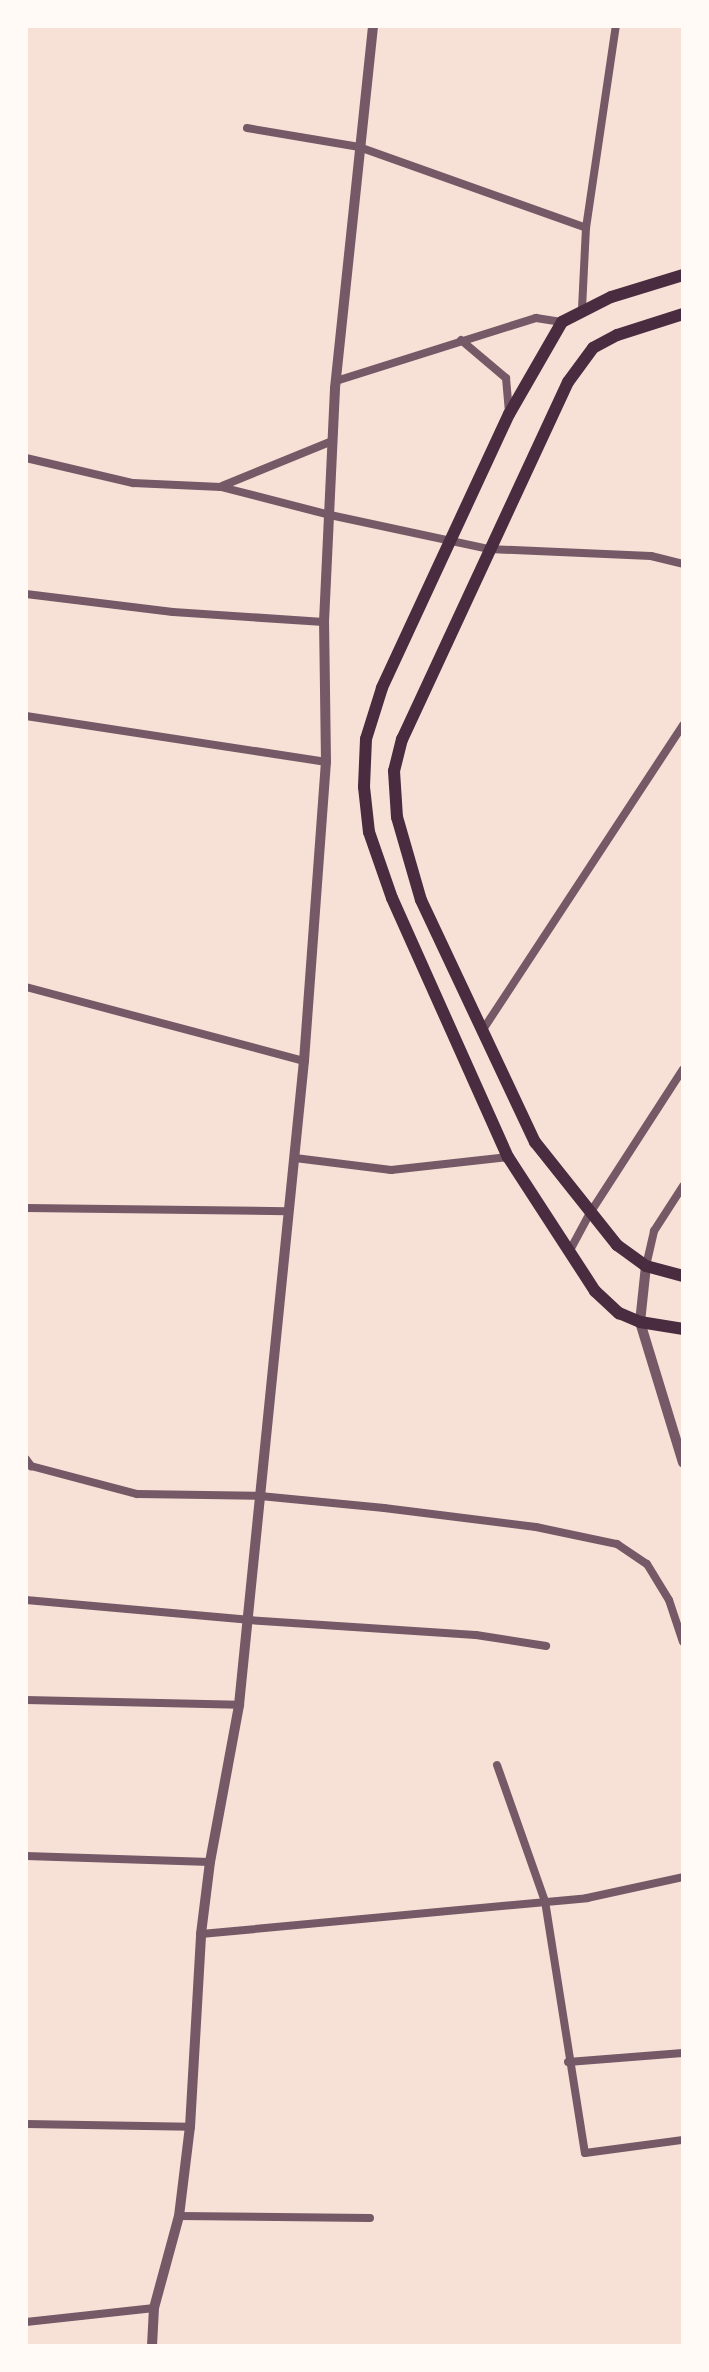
<!DOCTYPE html>
<html>
<head>
<meta charset="utf-8">
<style>
  body { margin:0 }
  #map { position:relative; width:709px; height:2372px; overflow:hidden; background:#f7e1d7; font-family:Inter,sans-serif }
  div>[style] { position:absolute }
  .minor>* { height:8px; margin:-4px; padding:0 4px; transform-origin:4px; border-radius:4px; background:#755966 }
  .tertiary>* { height:10px; margin:-5px; padding:0 5px; transform-origin:5px; border-radius:5px; background:#755966 }
  .secondary>* { height:12px; margin:-6px; padding:0 6px; transform-origin:6px; border-radius:6px; background:#4a2c40 }
  span { translate:-50% -50%; white-space:nowrap; text-align:center; line-height:1.15; -webkit-text-stroke:8px #fffaf5; paint-order:stroke }
  .frame { position:absolute; inset:0; border:28px solid #fffaf5; pointer-events:none }
</style>
</head>
<body>
<div id="map">
  <div class="minor">
    <div style="left:247px;top:128px;width:114px;rotate:9.6deg"></div>
    <div style="left:359px;top:147px;width:241px;rotate:19.6deg"></div>
    <div style="left:582px;top:309px;width:81px;rotate:-87.2deg"></div>
    <div style="left:586px;top:228px;width:204px;rotate:-81.6deg"></div>
    <div style="left:461px;top:340px;width:59px;rotate:40.2deg"></div>
    <div style="left:506px;top:378px;width:33px;rotate:85deg"></div>
    <div style="left:336px;top:381px;width:210px;rotate:-17.5deg"></div>
    <div style="left:536px;top:318px;width:26px;rotate:9deg"></div>
    <div style="left:26px;top:458px;width:110px;rotate:13.2deg"></div>
    <div style="left:133px;top:483px;width:88px;rotate:2.6deg"></div>
    <div style="left:221px;top:487px;width:113px;rotate:14.4deg"></div>
    <div style="left:330px;top:515px;width:163px;rotate:12.1deg"></div>
    <div style="left:489px;top:549px;width:162px;rotate:2.5deg"></div>
    <div style="left:651px;top:556px;width:33px;rotate:14deg"></div>
    <div style="left:222px;top:486px;width:119px;rotate:-22.2deg"></div>
    <div style="left:26px;top:594px;width:148px;rotate:7deg"></div>
    <div style="left:173px;top:612px;width:151px;rotate:3.8deg"></div>
    <div style="left:26px;top:716px;width:304px;rotate:8.7deg"></div>
    <div style="left:26px;top:987px;width:288px;rotate:14.9deg"></div>
    <div style="left:484px;top:1028px;width:363px;rotate:-56.7deg"></div>
    <div style="left:295px;top:1158px;width:97px;rotate:7.1deg"></div>
    <div style="left:391px;top:1170px;width:118px;rotate:-6.3deg"></div>
    <div style="left:26px;top:1208px;width:261px;rotate:0.7deg"></div>
    <div style="left:569px;top:1252px;width:44px;rotate:-61.7deg"></div>
    <div style="left:590px;top:1213px;width:171px;rotate:-57.1deg"></div>
    <div style="left:646px;top:1266px;width:36px;rotate:-77deg"></div>
    <div style="left:654px;top:1231px;width:54px;rotate:-57.2deg"></div>
    <div style="left:26px;top:1459px;width:9px;rotate:54deg"></div>
    <div style="left:31px;top:1466px;width:110px;rotate:14.8deg"></div>
    <div style="left:137px;top:1494px;width:123px;rotate:0.9deg"></div>
    <div style="left:260px;top:1496px;width:125px;rotate:5.5deg"></div>
    <div style="left:384px;top:1508px;width:153px;rotate:7.1deg"></div>
    <div style="left:536px;top:1527px;width:83px;rotate:11.9deg"></div>
    <div style="left:617px;top:1544px;width:36px;rotate:34deg"></div>
    <div style="left:647px;top:1564px;width:42px;rotate:58.6deg"></div>
    <div style="left:669px;top:1600px;width:44px;rotate:71.6deg"></div>
    <div style="left:26px;top:1600px;width:223px;rotate:5.1deg"></div>
    <div style="left:248px;top:1620px;width:228px;rotate:3.8deg"></div>
    <div style="left:476px;top:1635px;width:71px;rotate:8.9deg"></div>
    <div style="left:26px;top:1700px;width:213px;rotate:1.3deg"></div>
    <div style="left:497px;top:1765px;width:144px;rotate:70.6deg"></div>
    <div style="left:545px;top:1901px;width:255px;rotate:81deg"></div>
    <div style="left:585px;top:2153px;width:99px;rotate:-7.6deg"></div>
    <div style="left:26px;top:1856px;width:184px;rotate:1.9deg"></div>
    <div style="left:201px;top:1934px;width:388px;rotate:-5.3deg"></div>
    <div style="left:587px;top:1898px;width:98px;rotate:-12.3deg"></div>
    <div style="left:568px;top:2062px;width:115px;rotate:-4.5deg"></div>
    <div style="left:26px;top:2124px;width:164px;rotate:1deg"></div>
    <div style="left:179px;top:2216px;width:191px;rotate:0.6deg"></div>
    <div style="left:26px;top:2322px;width:129px;rotate:-6.2deg"></div>
  </div>
  <div class="tertiary">
    <div style="left:646px;top:1266px;width:56px;rotate:96.1deg"></div>
    <div style="left:640px;top:1322px;width:147px;rotate:73deg"></div>
    <div style="left:152px;top:2346px;width:38px;rotate:-87deg"></div>
    <div style="left:154px;top:2308px;width:95px;rotate:-74.8deg"></div>
    <div style="left:179px;top:2216px;width:90px;rotate:-83deg"></div>
    <div style="left:190px;top:2127px;width:193px;rotate:-86.7deg"></div>
    <div style="left:201px;top:1934px;width:73px;rotate:-82.9deg"></div>
    <div style="left:210px;top:1862px;width:160px;rotate:-79.5deg"></div>
    <div style="left:239px;top:1705px;width:647px;rotate:-84.24deg"></div>
    <div style="left:304px;top:1061px;width:300px;rotate:-85.8deg"></div>
    <div style="left:326px;top:762px;width:140px;rotate:-90.8deg"></div>
    <div style="left:324px;top:622px;width:234px;rotate:-87.3deg"></div>
    <div style="left:335px;top:388px;width:364px;rotate:-84deg"></div>
  </div>
  <div class="secondary">
    <div style="left:683px;top:275px;width:75px;rotate:163deg"></div>
    <div style="left:611px;top:297px;width:55px;rotate:153deg"></div>
    <div style="left:562px;top:322px;width:106px;rotate:119.9deg"></div>
    <div style="left:509px;top:414px;width:302px;rotate:114.9deg"></div>
    <div style="left:382px;top:688px;width:53px;rotate:107.4deg"></div>
    <div style="left:366px;top:739px;width:48px;rotate:92.4deg"></div>
    <div style="left:364px;top:787px;width:45px;rotate:83.7deg"></div>
    <div style="left:369px;top:832px;width:70px;rotate:70.8deg"></div>
    <div style="left:392px;top:898px;width:284px;rotate:65.9deg"></div>
    <div style="left:508px;top:1157px;width:160px;rotate:57deg"></div>
    <div style="left:595px;top:1291px;width:33px;rotate:43deg"></div>
    <div style="left:619px;top:1313px;width:23px;rotate:23deg"></div>
    <div style="left:640px;top:1322px;width:44px;rotate:9.2deg"></div>
    <div style="left:683px;top:314px;width:69px;rotate:162.3deg"></div>
    <div style="left:617px;top:335px;width:27px;rotate:152deg"></div>
    <div style="left:593px;top:348px;width:42px;rotate:126.3deg"></div>
    <div style="left:568px;top:382px;width:394px;rotate:114.9deg"></div>
    <div style="left:402px;top:739px;width:33px;rotate:104deg"></div>
    <div style="left:394px;top:771px;width:46px;rotate:86.3deg"></div>
    <div style="left:397px;top:817px;width:86px;rotate:73.9deg"></div>
    <div style="left:421px;top:900px;width:268px;rotate:64.8deg"></div>
    <div style="left:535px;top:1142px;width:132px;rotate:51.5deg"></div>
    <div style="left:617px;top:1245px;width:36px;rotate:36deg"></div>
    <div style="left:646px;top:1266px;width:38px;rotate:15deg"></div>
  </div>
  <div class="frame"></div>
</div>
</body>
</html>
